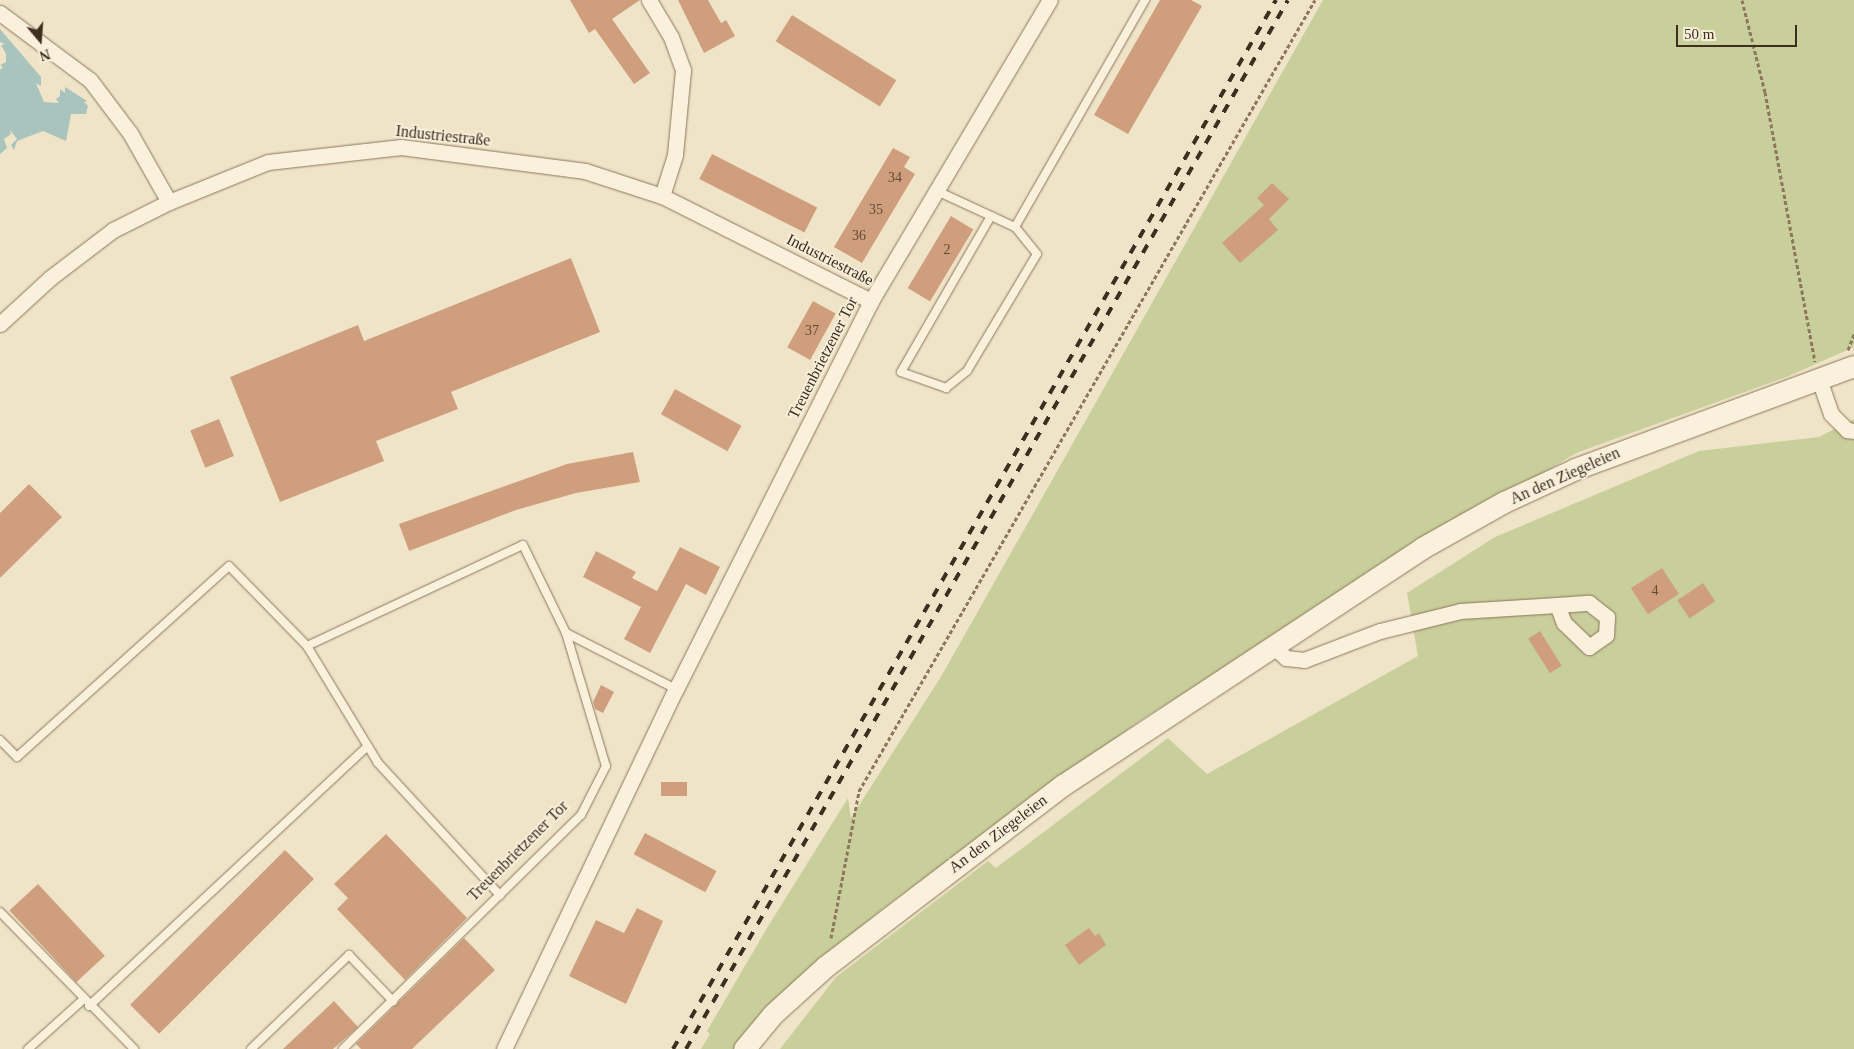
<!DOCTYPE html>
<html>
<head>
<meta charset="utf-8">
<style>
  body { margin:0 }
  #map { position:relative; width:1854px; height:1049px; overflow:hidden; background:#f0e4c8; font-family:"Times New Roman",serif }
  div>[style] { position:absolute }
  .green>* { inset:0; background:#c9cf9b }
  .water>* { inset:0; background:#a9c4bc }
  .building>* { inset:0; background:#cf9f7d; transform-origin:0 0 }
  .path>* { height:3px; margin-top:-1.5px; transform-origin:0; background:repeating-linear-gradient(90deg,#8d765c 0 4px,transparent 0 6.5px) }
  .roads { filter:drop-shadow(0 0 1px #8d765c) drop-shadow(0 0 1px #8d765c) }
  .lane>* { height:8px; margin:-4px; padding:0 4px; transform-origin:4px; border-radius:4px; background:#faf1dc }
  .street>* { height:15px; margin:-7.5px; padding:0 7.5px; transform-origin:7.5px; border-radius:7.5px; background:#faf1dc }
  .secondary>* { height:21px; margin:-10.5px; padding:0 10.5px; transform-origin:10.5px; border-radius:10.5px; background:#faf1dc }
  .rail>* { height:4px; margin-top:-2px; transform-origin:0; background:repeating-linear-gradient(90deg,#3d2e20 0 9px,transparent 0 18px) }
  span { translate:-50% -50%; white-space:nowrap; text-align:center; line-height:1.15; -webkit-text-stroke:4px #f7eed8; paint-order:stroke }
  .number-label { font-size:14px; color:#624a37 }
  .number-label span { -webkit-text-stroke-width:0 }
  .street-label { font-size:16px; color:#3d2e20 }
  .north { position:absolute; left:15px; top:15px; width:50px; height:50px; -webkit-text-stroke:4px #f7eed8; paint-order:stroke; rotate:162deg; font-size:14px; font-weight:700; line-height:20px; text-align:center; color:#3d2e20 }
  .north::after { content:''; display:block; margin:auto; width:18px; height:22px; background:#3d2e20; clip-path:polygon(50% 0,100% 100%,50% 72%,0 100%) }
  .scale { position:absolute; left:1676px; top:25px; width:121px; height:22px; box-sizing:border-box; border:2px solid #3d2e20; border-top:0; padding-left:6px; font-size:15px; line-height:18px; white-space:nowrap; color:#3d2e20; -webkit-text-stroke:4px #f7eed8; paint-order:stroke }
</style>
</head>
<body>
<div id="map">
  <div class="green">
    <div style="clip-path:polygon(1323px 0,1854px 0,1854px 347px,1789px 376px,1576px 453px,1142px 719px,881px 910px,783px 994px,734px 1049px,701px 1049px,710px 1034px,707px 1031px,767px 928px,848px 798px,851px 818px,942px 675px)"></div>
    <div style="clip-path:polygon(1854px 419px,1854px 1049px,780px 1049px,836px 977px,988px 861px,996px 868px,1168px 738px,1207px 774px,1418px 656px,1407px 593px,1495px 537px,1699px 451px,1819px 437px)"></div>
  </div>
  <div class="water">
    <div style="clip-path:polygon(0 29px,41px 77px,41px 86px,36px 83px,44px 102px,59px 103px,56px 99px,60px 96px,60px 89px,65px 93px,65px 87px,87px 101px,84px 102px,88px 106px,86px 114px,71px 114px,66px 141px,43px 131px,17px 141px,14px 150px,11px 145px,17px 139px,10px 130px,11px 134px,4px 139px,7px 148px,0 154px,0 70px,3px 67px,0 65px,6px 62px,6px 54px,1px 45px,5px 44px,0 42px)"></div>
  </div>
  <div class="building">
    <div style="clip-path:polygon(570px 0,640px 0,612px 19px,650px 73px,634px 84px,595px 29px,589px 33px)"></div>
    <div style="clip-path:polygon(678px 0,708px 0,721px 23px,726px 20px,735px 36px,704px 53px)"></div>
    <div style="clip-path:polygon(1160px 0,1191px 0,1202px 6px,1128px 134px,1094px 115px)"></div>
    <div style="left:792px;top:15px;width:123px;height:31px;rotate:32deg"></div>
    <div style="clip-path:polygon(893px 148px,910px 157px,904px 167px,915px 174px,862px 263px,834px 247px)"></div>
    <div style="left:712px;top:154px;width:118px;height:28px;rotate:27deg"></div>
    <div style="clip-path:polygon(1272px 183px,1289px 199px,1269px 219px,1278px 230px,1240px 263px,1222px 243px,1264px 205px,1257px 198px)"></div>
    <div style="left:951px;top:216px;width:26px;height:84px;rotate:31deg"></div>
    <div style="clip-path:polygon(571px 258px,600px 332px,451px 392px,458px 409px,376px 441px,384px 461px,280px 502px,230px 377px,358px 325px,364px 341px)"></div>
    <div style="left:813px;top:301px;width:26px;height:53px;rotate:29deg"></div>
    <div style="left:675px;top:389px;width:76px;height:29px;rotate:29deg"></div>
    <div style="left:219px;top:419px;width:40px;height:31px;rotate:68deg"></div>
    <div style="clip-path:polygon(633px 452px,640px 482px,576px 493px,516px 510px,409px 551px,399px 524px,567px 464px)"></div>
    <div style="clip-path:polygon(29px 484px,62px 517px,0 578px,0 513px)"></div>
    <div style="clip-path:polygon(680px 547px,720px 567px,706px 595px,686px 584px,650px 653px,624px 639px,641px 607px,583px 577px,596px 551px,636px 572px,632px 578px,657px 591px)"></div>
    <div style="left:1662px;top:568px;width:31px;height:37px;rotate:57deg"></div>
    <div style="left:1703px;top:583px;width:22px;height:31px;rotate:56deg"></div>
    <div style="left:1540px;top:631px;width:41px;height:14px;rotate:58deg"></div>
    <div style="clip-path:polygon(601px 685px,614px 692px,603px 713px,595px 709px,593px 702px)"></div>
    <div style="left:661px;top:782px;width:26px;height:14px"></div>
    <div style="left:645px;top:833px;width:81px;height:24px;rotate:28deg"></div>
    <div style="clip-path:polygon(386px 834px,467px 918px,405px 980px,337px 909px,348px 898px,334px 884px)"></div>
    <div style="left:285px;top:850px;width:41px;height:219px;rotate:45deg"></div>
    <div style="left:38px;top:884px;width:98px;height:39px;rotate:47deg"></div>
    <div style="clip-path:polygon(637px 908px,663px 921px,626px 1004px,569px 976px,596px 920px,624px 933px)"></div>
    <div style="clip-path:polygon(1089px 928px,1095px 936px,1099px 933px,1106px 945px,1079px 965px,1065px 945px)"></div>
    <div style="clip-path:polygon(464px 938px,495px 970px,412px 1049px,361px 1049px,356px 1044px)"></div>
    <div style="clip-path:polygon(334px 1001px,358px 1027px,348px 1036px,333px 1049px,283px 1049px)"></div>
  </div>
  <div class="path">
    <div style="left:1742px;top:0;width:95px;rotate:76deg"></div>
    <div style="left:1765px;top:92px;width:274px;rotate:79.5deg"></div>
    <div style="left:1848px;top:350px;width:17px;rotate:-69deg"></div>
    <div style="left:831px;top:938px;width:150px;rotate:-79.2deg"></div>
    <div style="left:859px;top:791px;width:913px;rotate:-60.04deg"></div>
  </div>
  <div class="roads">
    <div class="lane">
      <div style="left:937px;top:191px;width:86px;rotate:24.8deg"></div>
      <div style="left:1015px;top:227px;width:262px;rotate:-60.2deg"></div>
      <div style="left:991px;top:216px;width:180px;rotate:120deg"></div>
      <div style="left:901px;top:372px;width:48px;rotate:19.6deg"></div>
      <div style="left:946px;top:388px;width:27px;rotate:-39deg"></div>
      <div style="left:967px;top:371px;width:136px;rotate:-59.1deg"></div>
      <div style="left:1037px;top:254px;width:35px;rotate:-129deg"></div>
      <div style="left:566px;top:633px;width:123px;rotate:27deg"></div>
      <div style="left:307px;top:646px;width:238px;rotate:-25.1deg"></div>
      <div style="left:523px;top:545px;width:98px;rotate:64deg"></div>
      <div style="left:566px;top:633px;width:139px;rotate:73.3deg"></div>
      <div style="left:606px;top:766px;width:55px;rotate:117deg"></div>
      <div style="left:581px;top:815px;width:334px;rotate:135.5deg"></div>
      <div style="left:0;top:740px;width:24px;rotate:45deg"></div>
      <div style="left:17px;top:757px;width:285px;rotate:-42deg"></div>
      <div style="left:229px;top:566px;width:112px;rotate:45.7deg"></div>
      <div style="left:307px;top:646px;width:137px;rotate:58.7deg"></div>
      <div style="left:378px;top:763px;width:180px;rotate:47.3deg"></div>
      <div style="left:0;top:912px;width:192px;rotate:45.6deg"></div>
      <div style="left:89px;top:1006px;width:381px;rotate:-43deg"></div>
      <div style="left:28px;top:1049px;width:75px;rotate:-41.8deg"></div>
      <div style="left:251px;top:1049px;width:136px;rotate:-43.8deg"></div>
      <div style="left:349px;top:955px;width:64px;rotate:46.3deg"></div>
    </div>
    <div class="street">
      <div style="left:649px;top:0;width:43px;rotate:59.3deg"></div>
      <div style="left:671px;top:37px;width:35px;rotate:70deg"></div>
      <div style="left:683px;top:70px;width:85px;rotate:95.4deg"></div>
      <div style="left:675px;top:155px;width:43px;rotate:107.6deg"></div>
      <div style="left:0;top:13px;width:112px;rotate:36.7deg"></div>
      <div style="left:90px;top:80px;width:66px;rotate:53deg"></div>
      <div style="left:130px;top:133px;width:79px;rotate:60.5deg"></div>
      <div style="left:0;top:324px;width:68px;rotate:-42.6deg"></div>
      <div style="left:50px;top:278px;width:79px;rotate:-37.3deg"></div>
      <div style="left:113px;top:230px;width:63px;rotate:-26.6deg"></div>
      <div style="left:169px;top:202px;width:107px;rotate:-22deg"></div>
      <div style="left:268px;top:162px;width:134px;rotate:-6.4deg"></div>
      <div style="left:401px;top:147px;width:186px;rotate:7.4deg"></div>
      <div style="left:585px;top:171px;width:81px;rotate:18deg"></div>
      <div style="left:662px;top:196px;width:234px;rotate:26.7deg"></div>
      <div style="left:1819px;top:379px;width:37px;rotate:71deg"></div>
      <div style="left:1831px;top:414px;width:23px;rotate:45deg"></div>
      <div style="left:1847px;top:430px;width:7px;rotate:8deg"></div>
      <div style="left:1273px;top:646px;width:18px;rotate:43deg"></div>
      <div style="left:1286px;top:658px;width:18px;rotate:6deg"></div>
      <div style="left:1304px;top:660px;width:81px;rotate:-20.9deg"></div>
      <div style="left:1380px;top:631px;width:82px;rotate:-14deg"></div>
      <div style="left:1460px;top:611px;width:97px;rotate:-3.5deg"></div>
      <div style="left:1557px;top:605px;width:32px;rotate:-4deg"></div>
      <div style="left:1589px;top:603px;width:23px;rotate:38deg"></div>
      <div style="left:1607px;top:617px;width:18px;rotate:93deg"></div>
      <div style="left:1606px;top:635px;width:21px;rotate:145deg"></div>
      <div style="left:1589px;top:647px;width:35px;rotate:-136deg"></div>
      <div style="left:1564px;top:623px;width:19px;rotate:-111deg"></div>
      <div style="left:504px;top:1049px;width:399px;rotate:-64.5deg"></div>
      <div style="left:676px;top:689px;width:434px;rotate:-63.3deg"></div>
      <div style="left:871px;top:301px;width:350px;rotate:-59.3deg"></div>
    </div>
    <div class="secondary">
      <div style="left:744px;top:1049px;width:45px;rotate:-50.4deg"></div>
      <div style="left:773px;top:1014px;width:72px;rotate:-42.2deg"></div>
      <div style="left:826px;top:966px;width:298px;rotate:-37.4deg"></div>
      <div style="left:1063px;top:785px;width:430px;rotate:-33.4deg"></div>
      <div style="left:1422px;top:548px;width:94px;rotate:-29.3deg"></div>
      <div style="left:1504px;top:502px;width:78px;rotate:-24.9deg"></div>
      <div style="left:1575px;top:469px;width:297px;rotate:-20.3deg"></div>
    </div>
  </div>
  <div class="rail">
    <div style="left:673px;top:1049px;width:1210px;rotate:-60.11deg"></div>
    <div style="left:686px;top:1049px;width:1209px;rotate:-60.15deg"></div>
  </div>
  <div class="number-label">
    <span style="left:895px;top:178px">34</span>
    <span style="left:876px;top:210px">35</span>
    <span style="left:859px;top:236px">36</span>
    <span style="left:947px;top:250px">2</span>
    <span style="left:812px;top:331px">37</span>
    <span style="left:1655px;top:591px">4</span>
  </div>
  <div class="street-label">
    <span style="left:443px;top:136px;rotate:6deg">Industriestraße</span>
    <span style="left:830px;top:260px;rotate:27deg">Industriestraße</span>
    <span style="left:823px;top:358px;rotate:-63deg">Treuenbrietzener Tor</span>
    <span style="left:1565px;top:476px;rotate:-24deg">An den Ziegeleien</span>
    <span style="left:998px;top:834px;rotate:-37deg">An den Ziegeleien</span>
    <span style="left:518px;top:851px;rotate:-45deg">Treuenbrietzener Tor</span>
  </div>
  <div class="north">N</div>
  <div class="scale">50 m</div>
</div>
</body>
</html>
